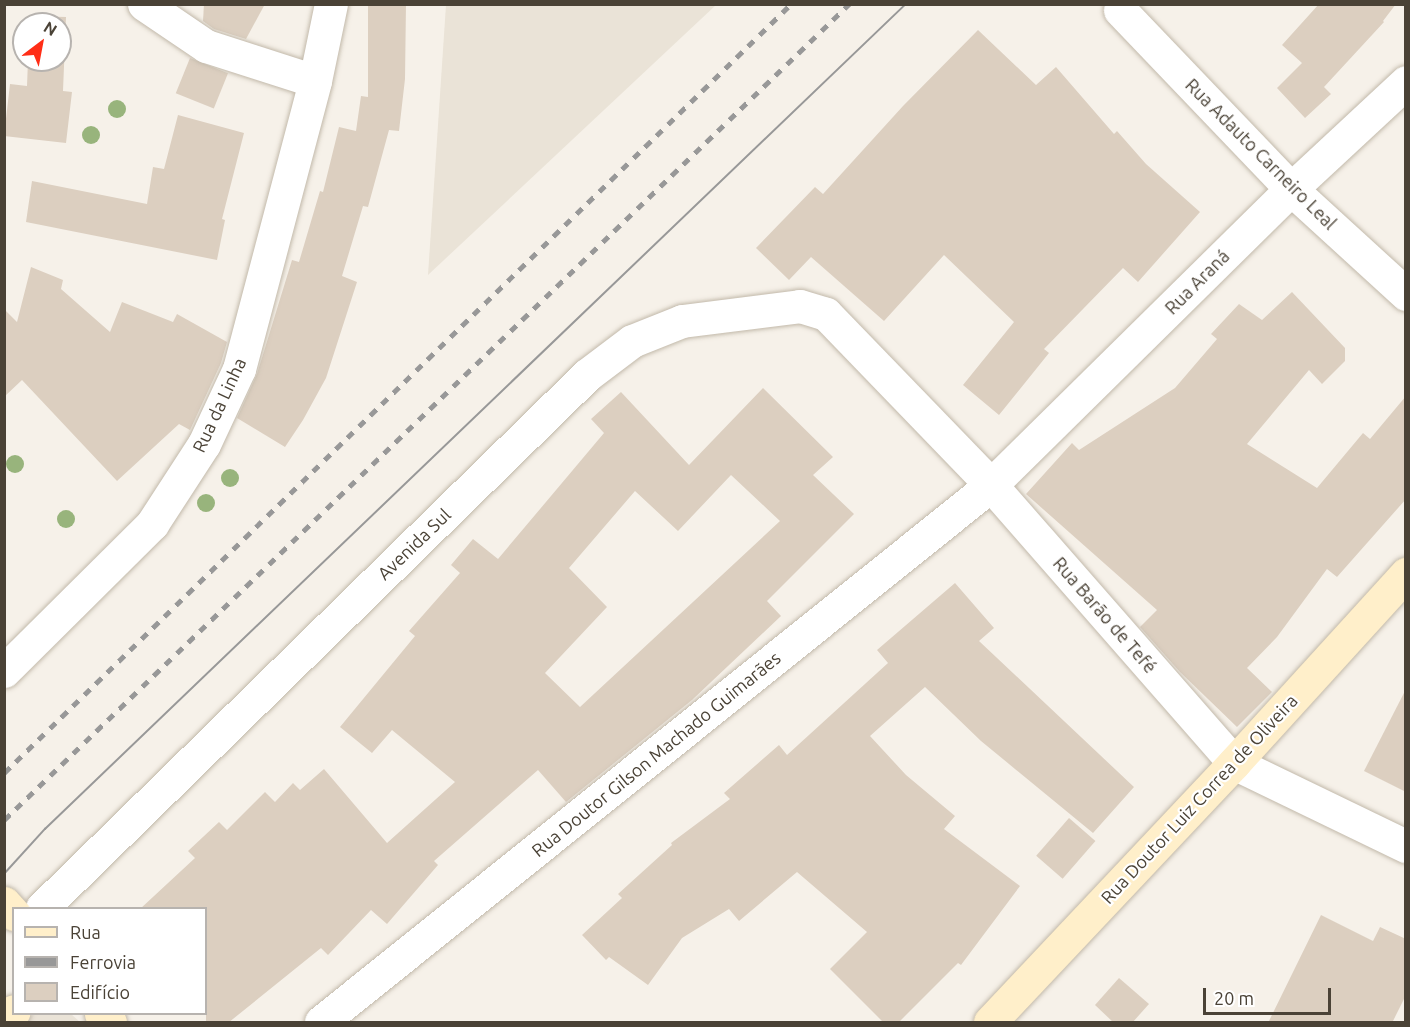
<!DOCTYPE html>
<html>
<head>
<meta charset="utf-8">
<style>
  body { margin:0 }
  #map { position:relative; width:1410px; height:1027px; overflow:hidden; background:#f6f1e9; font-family:Ubuntu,sans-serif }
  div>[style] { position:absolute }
  .residential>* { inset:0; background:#eae3d7 }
  .building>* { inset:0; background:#dccfc0; transform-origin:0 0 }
  .roads { filter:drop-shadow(0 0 2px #c2b9aa) drop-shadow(0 0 2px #c2b9aa) }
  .street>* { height:33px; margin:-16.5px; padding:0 16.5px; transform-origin:16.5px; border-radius:16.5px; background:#fff }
  .secondary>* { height:33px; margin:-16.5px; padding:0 16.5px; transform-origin:16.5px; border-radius:16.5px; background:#ffefca }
  .tram>* { height:1.5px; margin:-0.75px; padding:0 0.75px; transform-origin:0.75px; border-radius:0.75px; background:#989898 }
  .rail>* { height:4.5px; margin-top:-2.25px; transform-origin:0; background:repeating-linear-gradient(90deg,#989898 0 8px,transparent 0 16px) }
  .trees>* { width:18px; height:18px; margin:-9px; border-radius:50%; background:#98b47c }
  span { translate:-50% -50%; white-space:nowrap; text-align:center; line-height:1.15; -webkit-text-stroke:4.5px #fff; paint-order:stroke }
  .street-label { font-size:18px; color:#4a4236 }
  .frame { position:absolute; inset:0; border:6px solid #4a4236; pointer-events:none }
  .legend { position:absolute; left:12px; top:907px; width:195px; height:108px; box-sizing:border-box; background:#fff; border:2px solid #b7b3af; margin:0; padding:8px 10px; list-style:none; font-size:18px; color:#4a4236 }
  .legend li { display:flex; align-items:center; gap:12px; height:30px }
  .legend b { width:30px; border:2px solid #b7b3af }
  .north { position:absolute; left:12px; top:12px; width:60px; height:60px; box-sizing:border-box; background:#fff; border:2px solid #b7b3af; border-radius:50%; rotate:32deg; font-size:16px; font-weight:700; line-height:24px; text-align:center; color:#4a4236 }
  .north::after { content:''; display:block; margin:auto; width:21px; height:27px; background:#ff2e17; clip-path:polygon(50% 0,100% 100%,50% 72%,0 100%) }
  .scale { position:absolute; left:1203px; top:988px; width:128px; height:27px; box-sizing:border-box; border:3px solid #4a4236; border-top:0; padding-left:8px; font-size:18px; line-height:21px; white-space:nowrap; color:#4a4236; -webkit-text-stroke:4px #fff; paint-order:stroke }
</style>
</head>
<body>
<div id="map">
  <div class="residential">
    <div style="clip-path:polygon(446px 5px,716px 5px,428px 275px)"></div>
    <div style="clip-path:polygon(34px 1014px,71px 1014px,80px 1022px,25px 1022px)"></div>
  </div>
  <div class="building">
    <div style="clip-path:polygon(204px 4px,265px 4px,246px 39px,214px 29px,203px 21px)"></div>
    <div style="clip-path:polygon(368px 4px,406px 4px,405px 79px,399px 131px,389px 130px,368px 207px,363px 206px,342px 276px,357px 282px,326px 378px,303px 420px,285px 447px,237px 418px,257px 374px,292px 260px,299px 262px,320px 191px,323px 192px,339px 127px,356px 131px,361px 96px,368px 97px)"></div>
    <div style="clip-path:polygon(1319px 4px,1396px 4px,1383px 21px,1384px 22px,1324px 87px,1331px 94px,1305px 118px,1277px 88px,1302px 63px,1282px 45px)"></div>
    <div style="clip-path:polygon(29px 16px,66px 17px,63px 91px,72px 92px,66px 143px,4px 136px,10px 84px,27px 86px,28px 60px,60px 60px,60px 24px,29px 24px)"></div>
    <div style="clip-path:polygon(978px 30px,1036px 85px,1056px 67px,1114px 134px,1117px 131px,1146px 164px,1200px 212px,1138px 282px,1123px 268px,1044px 349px,1049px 353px,999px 415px,963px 385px,1014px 322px,944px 255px,884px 321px,811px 257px,789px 280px,756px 248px,815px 187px,823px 194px,903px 106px)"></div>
    <div style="left:190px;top:58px;width:41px;height:38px;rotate:22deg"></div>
    <div style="clip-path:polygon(178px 115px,244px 133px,222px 219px,225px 220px,217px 260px,26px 222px,32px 181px,147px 204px,153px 167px,164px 169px)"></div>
    <div style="clip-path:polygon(31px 267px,63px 280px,61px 289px,110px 332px,122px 302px,173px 322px,177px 314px,227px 342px,221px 363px,190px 430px,179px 424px,117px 481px,22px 380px,4px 397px,4px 309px,17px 322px)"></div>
    <div style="clip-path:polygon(1292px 292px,1345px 348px,1345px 361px,1322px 384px,1309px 370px,1247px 444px,1317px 488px,1363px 433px,1370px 439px,1406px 396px,1406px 499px,1337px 577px,1327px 569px,1277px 637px,1247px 668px,1272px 692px,1237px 727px,1180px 672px,1140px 627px,1157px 610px,1026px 494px,1072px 443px,1079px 450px,1175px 388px,1217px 339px,1211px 334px,1239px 304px,1262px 320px)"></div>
    <div style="clip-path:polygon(evenodd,763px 388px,833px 457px,813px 475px,854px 514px,767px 601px,781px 616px,692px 700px,566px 802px,538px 770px,434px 861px,438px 865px,387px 924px,371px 910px,328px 955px,321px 948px,228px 1023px,206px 1023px,206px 909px,140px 909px,195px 858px,188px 851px,219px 822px,227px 830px,265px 792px,275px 802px,293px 783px,300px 790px,324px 769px,387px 843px,455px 782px,392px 730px,372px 753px,340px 727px,415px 636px,409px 631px,460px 573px,451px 565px,473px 539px,498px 559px,604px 433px,591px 419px,621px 392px,689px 465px,763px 388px,731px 475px,780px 521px,580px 707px,545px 673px,607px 607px,569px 568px,635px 491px,678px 531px,731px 475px)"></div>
    <div style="clip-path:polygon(955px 583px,994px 628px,979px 641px,1134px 787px,1093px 833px,981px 741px,925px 687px,870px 736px,906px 775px,955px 816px,944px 829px,1020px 886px,961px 965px,958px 963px,898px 1023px,884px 1023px,830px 969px,867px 932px,797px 872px,739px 921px,729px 909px,682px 938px,648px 985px,609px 957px,606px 960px,582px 935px,622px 898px,618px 894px,672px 845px,671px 843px,730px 799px,724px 793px,779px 745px,787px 755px,888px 663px,877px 650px)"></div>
    <div style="clip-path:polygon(1406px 689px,1406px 792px,1364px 771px)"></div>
    <div style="left:1069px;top:818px;width:35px;height:50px;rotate:41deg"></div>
    <div style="clip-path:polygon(1321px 915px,1373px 941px,1380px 927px,1406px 939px,1406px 995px,1392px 1023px,1268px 1023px)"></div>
    <div style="clip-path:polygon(1119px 978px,1149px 1004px,1132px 1023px,1114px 1023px,1095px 1005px)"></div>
  </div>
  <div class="roads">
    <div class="street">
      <div style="left:144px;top:4px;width:75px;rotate:34.1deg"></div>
      <div style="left:206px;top:46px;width:114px;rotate:17.8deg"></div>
      <div style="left:1120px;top:10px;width:248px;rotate:46.3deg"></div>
      <div style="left:1291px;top:189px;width:156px;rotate:42.4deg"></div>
      <div style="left:4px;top:671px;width:209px;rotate:-44.8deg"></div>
      <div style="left:152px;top:524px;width:95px;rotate:-57deg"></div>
      <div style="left:204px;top:444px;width:83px;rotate:-65deg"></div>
      <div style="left:239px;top:369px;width:298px;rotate:-75.2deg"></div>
      <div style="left:315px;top:81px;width:79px;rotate:-78.3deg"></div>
      <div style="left:42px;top:908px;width:762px;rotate:-44.36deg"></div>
      <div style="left:587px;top:375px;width:56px;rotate:-37.1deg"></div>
      <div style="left:632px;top:341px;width:54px;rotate:-21.8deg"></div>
      <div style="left:682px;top:321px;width:119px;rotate:-7.2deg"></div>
      <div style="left:800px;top:306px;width:27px;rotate:17deg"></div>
      <div style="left:826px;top:314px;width:238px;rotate:46deg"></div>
      <div style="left:991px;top:485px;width:369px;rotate:48.8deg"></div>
      <div style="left:1234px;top:763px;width:191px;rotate:25.8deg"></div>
      <div style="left:321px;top:1022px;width:859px;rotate:-38.71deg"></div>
      <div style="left:991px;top:485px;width:421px;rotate:-44.6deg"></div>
      <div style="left:1291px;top:189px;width:157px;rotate:-42.9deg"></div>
    </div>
    <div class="secondary">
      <div style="left:4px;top:903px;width:15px;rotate:48deg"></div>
      <div style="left:101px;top:1014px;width:12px;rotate:42deg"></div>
      <div style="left:4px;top:1020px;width:13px;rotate:-42deg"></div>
      <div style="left:990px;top:1022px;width:356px;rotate:-46.7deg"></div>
      <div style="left:1234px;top:763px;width:256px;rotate:-47.7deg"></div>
    </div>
  </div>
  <div class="tram">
    <div style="left:4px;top:874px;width:61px;rotate:-47.7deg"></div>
    <div style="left:45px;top:829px;width:1192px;rotate:-43.78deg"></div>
  </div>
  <div class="rail">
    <div style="left:4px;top:773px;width:1100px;rotate:-44.34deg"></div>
    <div style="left:4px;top:820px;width:1175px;rotate:-44deg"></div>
  </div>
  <div class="trees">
    <div style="left:117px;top:109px"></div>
    <div style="left:91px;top:135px"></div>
    <div style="left:15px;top:464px"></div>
    <div style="left:230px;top:478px"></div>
    <div style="left:206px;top:503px"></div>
    <div style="left:66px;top:519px"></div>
  </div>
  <div class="street-label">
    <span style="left:1261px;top:154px;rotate:45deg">Rua Adauto Carneiro Leal</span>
    <span style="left:1197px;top:282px;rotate:-45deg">Rua Araná</span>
    <span style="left:219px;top:405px;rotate:-65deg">Rua da Linha</span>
    <span style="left:414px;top:544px;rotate:-44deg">Avenida Sul</span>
    <span style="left:1105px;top:615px;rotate:49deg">Rua Barão de Tefé</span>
    <span style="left:656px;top:754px;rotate:-39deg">Rua Doutor Gilson Machado Guimarães</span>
    <span style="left:1199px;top:799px;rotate:-47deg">Rua Doutor Luiz Correa de Oliveira</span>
  </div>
  <div class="frame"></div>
  <ul class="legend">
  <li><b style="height:8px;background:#ffefca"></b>Rua</li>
  <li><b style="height:8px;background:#989898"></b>Ferrovia</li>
  <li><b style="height:16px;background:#dccfc0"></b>Edifício</li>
  </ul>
  <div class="north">N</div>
  <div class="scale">20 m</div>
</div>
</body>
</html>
